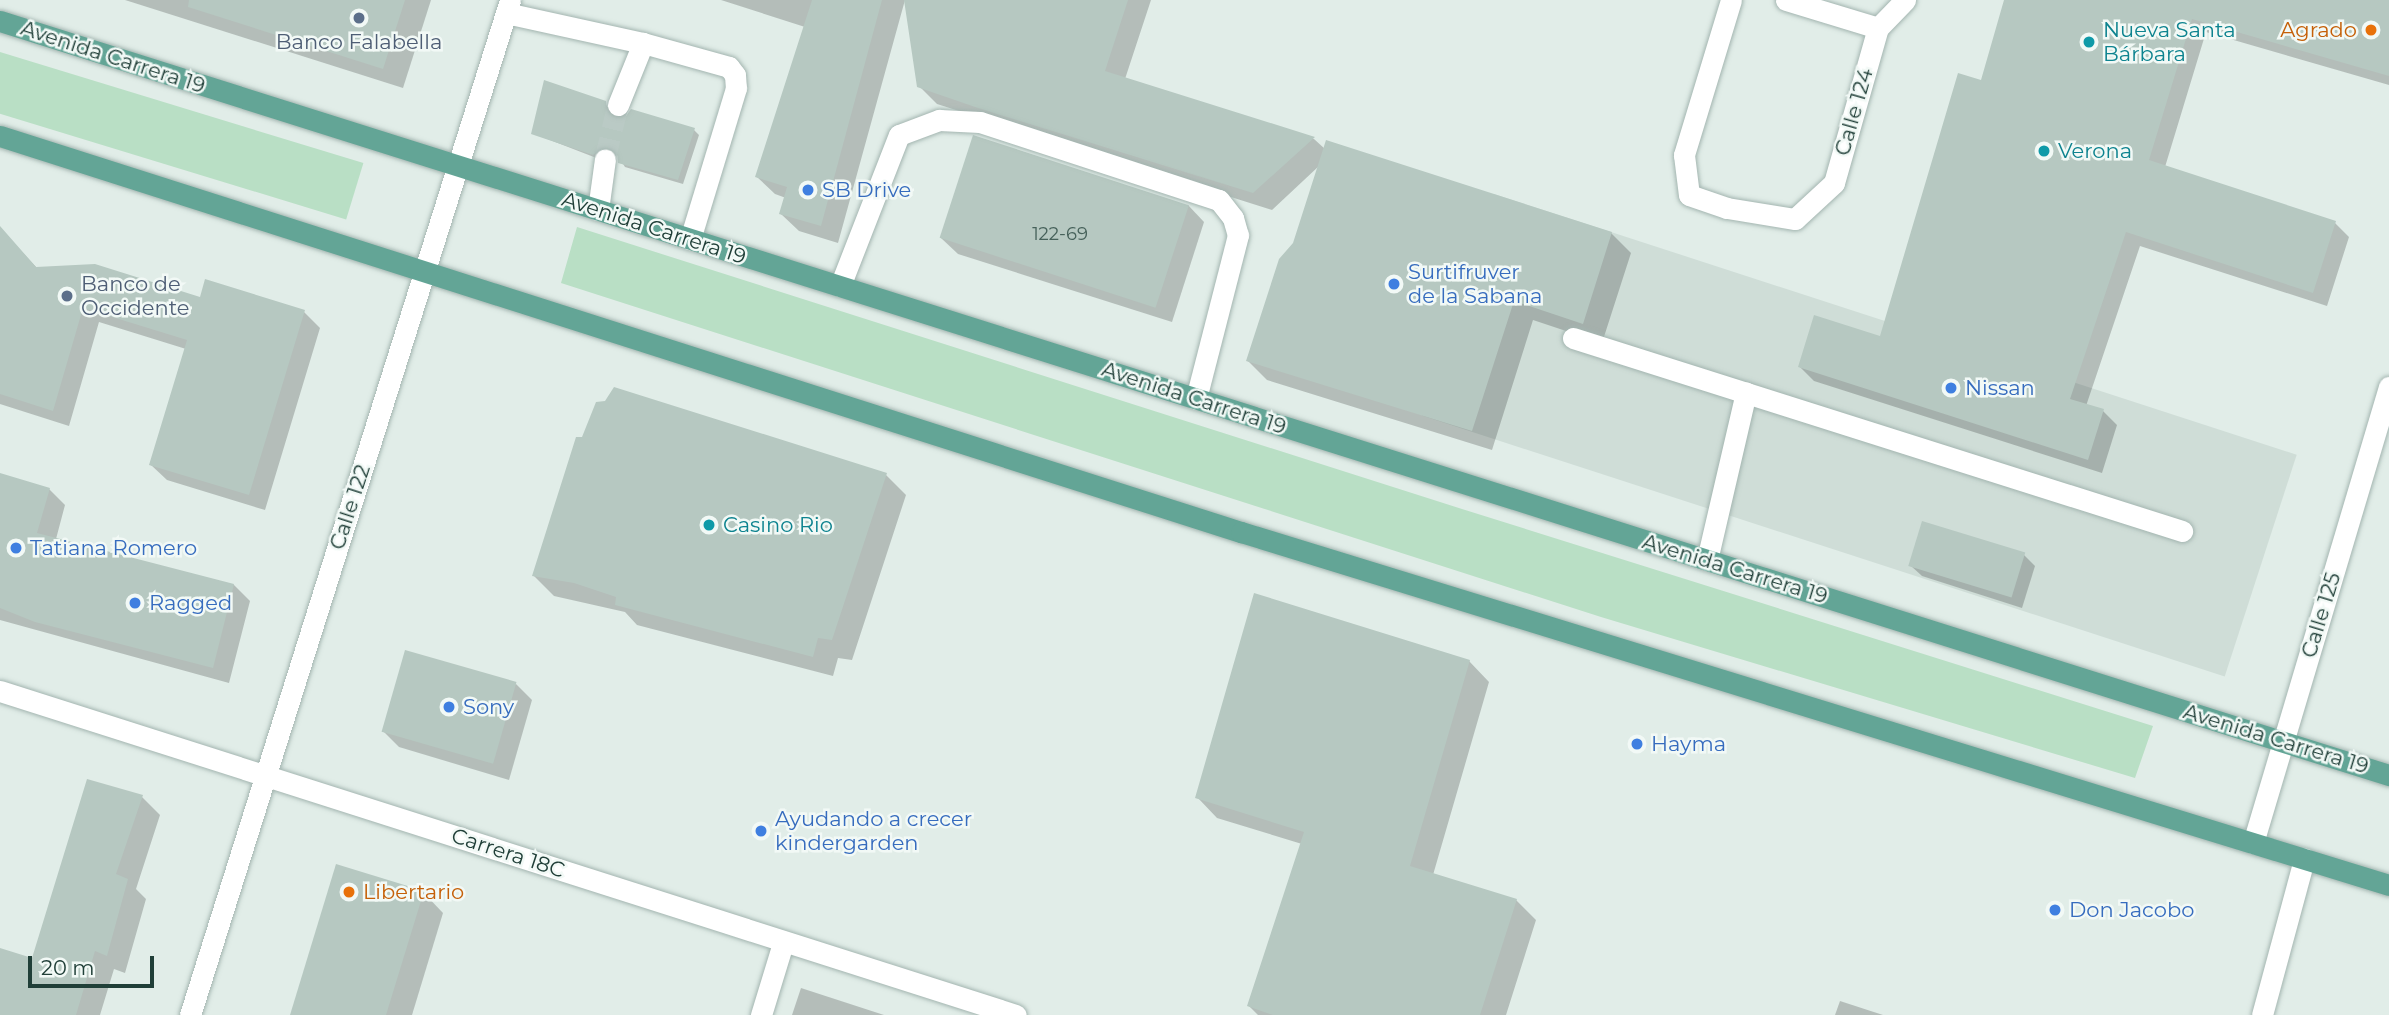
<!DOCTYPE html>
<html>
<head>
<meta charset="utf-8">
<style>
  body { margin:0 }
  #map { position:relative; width:2389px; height:1015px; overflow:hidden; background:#e1ede8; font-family:Montserrat,sans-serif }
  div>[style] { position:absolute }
  .built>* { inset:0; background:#cfddd7; transform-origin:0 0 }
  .green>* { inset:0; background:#b9dfc5; transform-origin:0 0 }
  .shadow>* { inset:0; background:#0003 }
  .building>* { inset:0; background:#b6c8c1; transform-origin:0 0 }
  .minor-tunnel>* { height:21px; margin-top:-10.5px; transform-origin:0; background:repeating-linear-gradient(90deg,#bacac5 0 21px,transparent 0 31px) }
  .roads { filter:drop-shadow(0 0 2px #a3b5b0) drop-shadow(0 0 2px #a3b5b0) }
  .minor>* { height:21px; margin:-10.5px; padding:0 10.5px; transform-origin:10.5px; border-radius:10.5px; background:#fff }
  .major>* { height:21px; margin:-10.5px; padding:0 10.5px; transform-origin:10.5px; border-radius:10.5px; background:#63a596 }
  .dots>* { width:19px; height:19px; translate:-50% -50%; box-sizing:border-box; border:4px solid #f2f9f6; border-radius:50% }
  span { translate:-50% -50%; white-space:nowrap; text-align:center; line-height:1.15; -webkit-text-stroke:5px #f2f9f6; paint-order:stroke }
  .number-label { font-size:18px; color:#46615a }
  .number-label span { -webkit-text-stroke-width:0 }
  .culture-label { font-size:21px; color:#0d838f }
  .left { translate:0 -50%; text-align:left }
  .food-label { font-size:21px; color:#c56008 }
  .right { translate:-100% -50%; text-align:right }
  .service-label { font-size:21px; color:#4e5e75 }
  .street-label { font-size:21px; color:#203f38 }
  .shop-label { font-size:21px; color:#366cbe }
  .scale { position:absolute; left:28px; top:956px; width:126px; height:32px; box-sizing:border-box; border:4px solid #203f38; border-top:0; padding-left:9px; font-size:21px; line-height:24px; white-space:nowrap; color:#203f38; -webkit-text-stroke:5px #f2f9f6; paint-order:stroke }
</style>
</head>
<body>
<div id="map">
  <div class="built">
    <div style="left:1494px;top:194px;width:844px;height:233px;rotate:18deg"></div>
  </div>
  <div class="green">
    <div style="left:0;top:52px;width:380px;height:59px;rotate:17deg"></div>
    <div style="clip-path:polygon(577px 227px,1462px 509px,2153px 726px,2135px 778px,1601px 617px,561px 283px)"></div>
  </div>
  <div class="shadow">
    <div style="clip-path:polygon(125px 0,431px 0,403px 88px)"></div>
    <div style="clip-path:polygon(721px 0,905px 0,838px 243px,799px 231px,781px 214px,786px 198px,775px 194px,757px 177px,805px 27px)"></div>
    <div style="clip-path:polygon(906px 0,1151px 0,1125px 79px,1314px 139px,1325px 149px,1611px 233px,1631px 253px,1602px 343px,1533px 320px,1492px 450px,1267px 380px,1248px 361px,1295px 244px,1319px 166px,1272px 210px,937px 104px,919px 86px)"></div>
    <div style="clip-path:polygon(2006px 0,2389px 0,2389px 85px,2206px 32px,2165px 167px,2335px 223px,2349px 237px,2327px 306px,2140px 246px,2086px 406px,2103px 411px,2117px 425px,2102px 473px,1814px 381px,1800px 367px,1881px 338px,1982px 82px)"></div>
    <div style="clip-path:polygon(605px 102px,612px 118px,694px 130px,699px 135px,683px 184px,625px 167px,614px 150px,599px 159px,532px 133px)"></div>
    <div style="clip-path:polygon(1188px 205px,1204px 222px,1172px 322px,958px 254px,941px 238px)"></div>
    <div style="clip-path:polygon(0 228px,37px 268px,201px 299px,304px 312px,320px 328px,265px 510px,167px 480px,151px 465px,186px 349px,99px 322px,69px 426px,0 404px)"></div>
    <div style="clip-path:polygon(0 475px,49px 489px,65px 505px,56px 539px,234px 585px,250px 601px,229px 683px,0 620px)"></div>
    <div style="clip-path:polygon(886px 475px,906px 495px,852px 660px,838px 658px,833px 676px,637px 625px,625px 612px,554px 596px,534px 576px)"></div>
    <div style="clip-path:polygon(2024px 555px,2035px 566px,2022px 608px,1922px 576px,1910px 565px)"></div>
    <div style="clip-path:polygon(1469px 661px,1489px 682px,1433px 875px,1516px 900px,1536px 920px,1506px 1015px,1258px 1015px,1249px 1006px,1302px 844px,1217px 818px,1197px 797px)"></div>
    <div style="clip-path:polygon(516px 684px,532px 700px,509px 780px,399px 747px,383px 731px)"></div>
    <div style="clip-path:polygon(142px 797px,160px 815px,136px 889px,146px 899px,125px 973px,114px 969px,100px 1015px,0 1015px,0 950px,33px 960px)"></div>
    <div style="clip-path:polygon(423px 892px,443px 913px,412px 1015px,291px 1015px)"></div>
    <div style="clip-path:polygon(801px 988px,884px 1015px,792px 1015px)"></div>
    <div style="clip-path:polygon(1840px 1001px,1883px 1015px,1835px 1015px)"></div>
  </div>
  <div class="building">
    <div style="clip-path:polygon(189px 0,405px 0,383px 69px,188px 7px)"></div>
    <div style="clip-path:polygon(812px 0,882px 0,821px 226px,779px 214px,787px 187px,755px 177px)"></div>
    <div style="clip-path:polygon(904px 0,1128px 0,1105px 71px,1315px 137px,1253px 193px,981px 109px,917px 87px)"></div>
    <div style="clip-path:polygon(2004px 0,2389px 0,2389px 76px,2192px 19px,2149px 160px,2336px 221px,2313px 293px,2126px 232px,2070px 399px,2104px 409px,2088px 460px,1798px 367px,1814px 315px,1880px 336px,1958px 73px,1981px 80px)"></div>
    <div style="clip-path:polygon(544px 80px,606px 101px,607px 112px,614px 117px,626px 116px,631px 109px,695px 128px,678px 180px,618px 163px,617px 153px,607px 146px,593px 155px,531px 134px)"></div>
    <div style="left:973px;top:135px;width:227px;height:108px;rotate:18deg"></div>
    <div style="clip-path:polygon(1326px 140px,1612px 232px,1583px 324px,1514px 301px,1472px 431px,1246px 361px,1279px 259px,1293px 243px)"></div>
    <div style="clip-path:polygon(0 226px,36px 267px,95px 264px,200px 297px,205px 279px,305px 310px,249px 495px,149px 465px,187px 340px,83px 308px,53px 411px,0 394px)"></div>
    <div style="clip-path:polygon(614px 387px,887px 473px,832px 640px,818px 638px,813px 657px,615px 605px,616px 597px,574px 583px,532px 576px,576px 437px,582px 437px,596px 402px,605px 401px)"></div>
    <div style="clip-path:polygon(0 473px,50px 488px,37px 533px,234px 584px,213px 668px,35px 622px,0 608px)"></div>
    <div style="left:1922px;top:521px;width:108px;height:47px;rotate:17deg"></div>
    <div style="clip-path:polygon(1254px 593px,1470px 660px,1410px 866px,1517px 899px,1480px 1015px,1273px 1015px,1247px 1006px,1304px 832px,1195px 798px)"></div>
    <div style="left:405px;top:650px;width:116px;height:85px;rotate:16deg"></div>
    <div style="clip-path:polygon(87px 779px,143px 795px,116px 874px,128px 879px,107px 956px,95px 951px,76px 1015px,0 1015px,0 948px,32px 958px)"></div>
    <div style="clip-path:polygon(336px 864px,424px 891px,386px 1015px,290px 1015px)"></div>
  </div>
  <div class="minor-tunnel">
    <div style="left:605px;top:159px;width:56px;rotate:-76.5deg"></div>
  </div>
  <div class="roads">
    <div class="minor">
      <div style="left:1731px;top:0;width:162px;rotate:106.9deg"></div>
      <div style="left:1684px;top:155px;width:40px;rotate:82.9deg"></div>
      <div style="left:1689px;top:195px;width:40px;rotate:18.9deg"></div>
      <div style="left:1727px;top:208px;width:69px;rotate:9.2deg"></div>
      <div style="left:1795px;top:219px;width:53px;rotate:-42.7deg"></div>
      <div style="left:1834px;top:183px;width:161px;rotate:-74.2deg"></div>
      <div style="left:1878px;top:28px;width:39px;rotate:-46deg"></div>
      <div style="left:1786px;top:0;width:96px;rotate:16.9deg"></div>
      <div style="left:506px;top:13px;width:140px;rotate:12.4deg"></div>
      <div style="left:643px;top:43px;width:89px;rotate:15.6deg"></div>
      <div style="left:729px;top:67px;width:10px;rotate:53deg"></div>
      <div style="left:735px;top:75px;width:13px;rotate:86deg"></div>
      <div style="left:736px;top:88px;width:158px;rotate:106.9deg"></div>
      <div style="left:618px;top:105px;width:67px;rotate:-68deg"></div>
      <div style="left:598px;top:210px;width:51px;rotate:-82.2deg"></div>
      <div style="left:840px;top:286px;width:162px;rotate:-68.7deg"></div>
      <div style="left:899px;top:135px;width:43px;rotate:-20.6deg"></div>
      <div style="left:939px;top:120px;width:41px;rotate:2.8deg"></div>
      <div style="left:980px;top:122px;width:251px;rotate:18.1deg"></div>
      <div style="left:1219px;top:200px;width:23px;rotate:52deg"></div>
      <div style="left:1233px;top:218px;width:18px;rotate:74deg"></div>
      <div style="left:1238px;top:235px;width:169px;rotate:104.4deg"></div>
      <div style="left:1573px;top:338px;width:639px;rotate:17.58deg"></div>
      <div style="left:1707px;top:560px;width:172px;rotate:-76.9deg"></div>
      <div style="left:0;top:691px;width:1066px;rotate:17.69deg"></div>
      <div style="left:2253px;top:843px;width:476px;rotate:-73.4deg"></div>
      <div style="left:190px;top:1015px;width:1064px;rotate:-72.5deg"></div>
      <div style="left:761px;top:1015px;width:75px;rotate:-73deg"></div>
      <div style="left:2262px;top:1015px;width:162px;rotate:-74.9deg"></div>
    </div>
    <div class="major">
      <div style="left:0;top:21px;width:2505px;rotate:17.52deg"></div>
      <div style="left:0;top:136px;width:1303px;rotate:17.7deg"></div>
      <div style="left:1241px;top:532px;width:1201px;rotate:17.09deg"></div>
    </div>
  </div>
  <div class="dots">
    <div style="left:359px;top:18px;background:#5c6f8a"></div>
    <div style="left:2371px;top:30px;background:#e8710a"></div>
    <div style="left:2089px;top:42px;background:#0f9aa8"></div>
    <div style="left:2044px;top:151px;background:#0f9aa8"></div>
    <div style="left:808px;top:190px;background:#3f7fe0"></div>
    <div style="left:1394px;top:284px;background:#3f7fe0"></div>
    <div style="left:67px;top:296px;background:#5c6f8a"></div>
    <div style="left:1951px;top:388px;background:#3f7fe0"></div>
    <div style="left:709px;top:525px;background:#0f9aa8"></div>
    <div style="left:16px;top:548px;background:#3f7fe0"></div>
    <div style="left:135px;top:603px;background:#3f7fe0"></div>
    <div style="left:449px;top:707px;background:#3f7fe0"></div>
    <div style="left:1637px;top:744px;background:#3f7fe0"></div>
    <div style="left:761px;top:831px;background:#3f7fe0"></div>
    <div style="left:349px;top:892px;background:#e8710a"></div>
    <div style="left:2055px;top:910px;background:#3f7fe0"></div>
  </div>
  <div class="number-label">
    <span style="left:1060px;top:234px">122-69</span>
  </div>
  <div class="culture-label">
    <span class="left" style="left:2103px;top:42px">Nueva Santa<br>Bárbara</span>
    <span class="left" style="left:2058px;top:151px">Verona</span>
    <span class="left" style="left:723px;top:525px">Casino Rio</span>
  </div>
  <div class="food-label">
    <span class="right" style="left:2357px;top:30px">Agrado</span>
    <span class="left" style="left:363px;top:892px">Libertario</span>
  </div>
  <div class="service-label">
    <span style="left:359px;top:42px">Banco Falabella</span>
    <span class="left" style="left:81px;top:296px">Banco de<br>Occidente</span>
  </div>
  <div class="street-label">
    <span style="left:113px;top:57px;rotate:18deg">Avenida Carrera 19</span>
    <span style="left:1854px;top:112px;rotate:-74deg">Calle 124</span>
    <span style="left:654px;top:228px;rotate:18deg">Avenida Carrera 19</span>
    <span style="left:1194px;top:398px;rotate:18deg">Avenida Carrera 19</span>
    <span style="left:350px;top:507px;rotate:-72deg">Calle 122</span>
    <span style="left:1735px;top:569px;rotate:17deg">Avenida Carrera 19</span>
    <span style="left:2321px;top:615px;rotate:-73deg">Calle 125</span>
    <span style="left:2276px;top:739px;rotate:17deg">Avenida Carrera 19</span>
    <span style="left:508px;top:853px;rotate:18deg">Carrera 18C</span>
  </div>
  <div class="shop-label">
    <span class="left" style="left:822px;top:190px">SB Drive</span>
    <span class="left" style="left:1408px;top:284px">Surtifruver<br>de la Sabana</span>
    <span class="left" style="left:1965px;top:388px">Nissan</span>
    <span class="left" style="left:30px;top:548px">Tatiana Romero</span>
    <span class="left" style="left:149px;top:603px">Ragged</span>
    <span class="left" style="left:463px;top:707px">Sony</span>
    <span class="left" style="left:1651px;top:744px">Hayma</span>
    <span class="left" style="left:775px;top:831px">Ayudando a crecer<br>kindergarden</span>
    <span class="left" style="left:2069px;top:910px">Don Jacobo</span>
  </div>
  <div class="scale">20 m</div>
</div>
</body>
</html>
